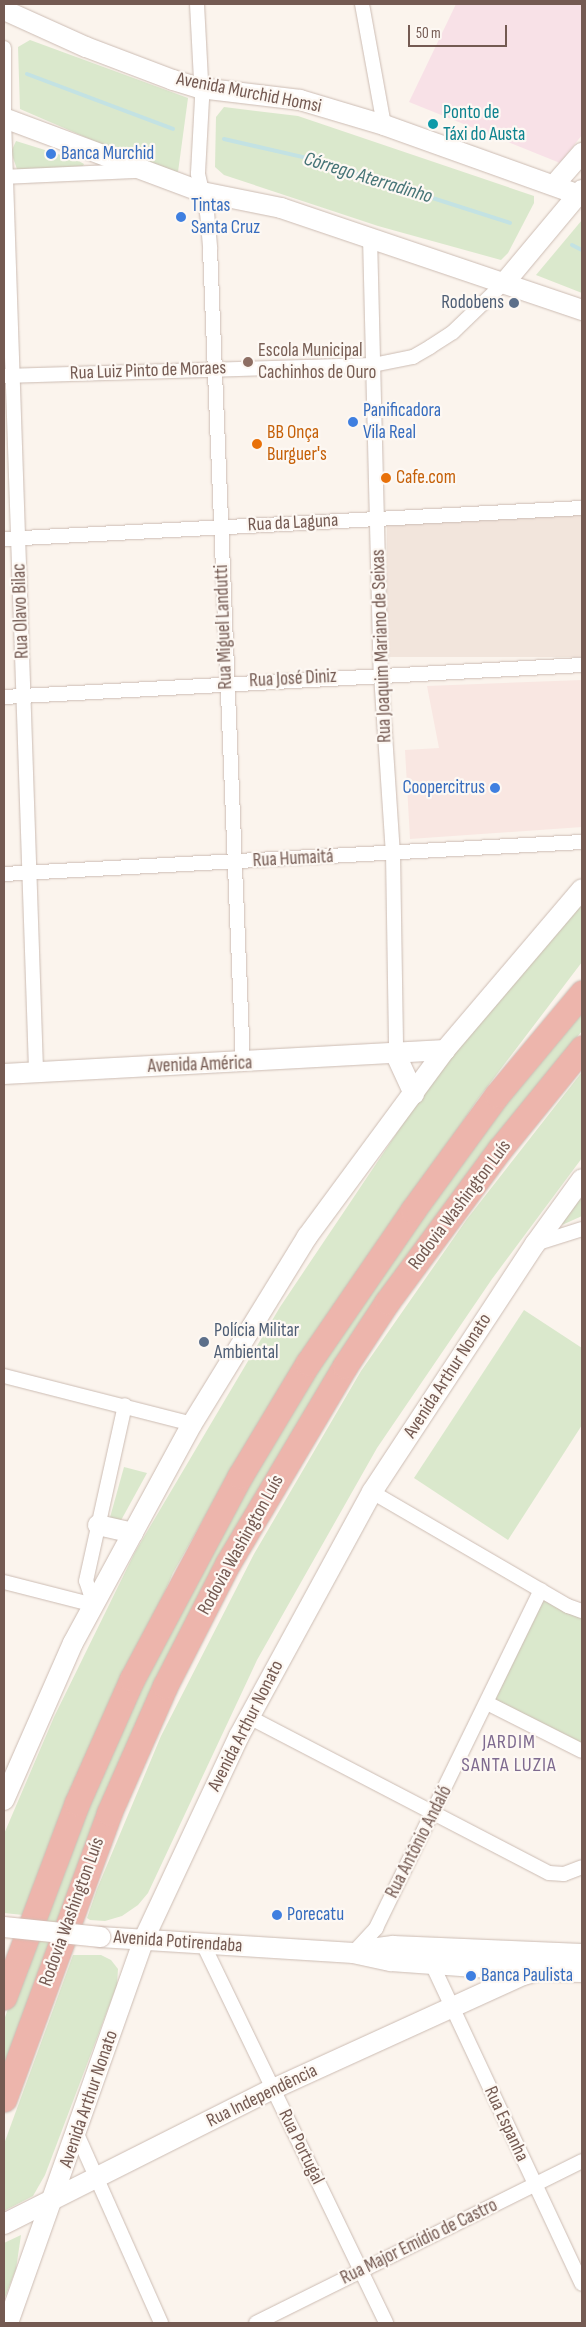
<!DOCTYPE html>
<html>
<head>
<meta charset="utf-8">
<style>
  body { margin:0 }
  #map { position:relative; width:586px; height:2327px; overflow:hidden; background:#fbf4ed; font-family:"Sofia Sans Condensed",sans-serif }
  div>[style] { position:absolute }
  .residential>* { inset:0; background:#f2e5dc; transform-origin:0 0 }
  .commercial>* { inset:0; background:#f9e7e2 }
  .medical>* { inset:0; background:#f8e1e7 }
  .green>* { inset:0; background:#dae8cc }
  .stream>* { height:4px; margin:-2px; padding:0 2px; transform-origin:2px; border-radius:2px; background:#c3e2e3 }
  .roads { filter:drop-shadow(0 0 1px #ccbcb3) drop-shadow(0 0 1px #ccbcb3) }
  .street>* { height:14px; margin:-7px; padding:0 7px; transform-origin:7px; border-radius:7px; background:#fff }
  .secondary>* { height:20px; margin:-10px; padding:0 10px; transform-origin:10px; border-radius:10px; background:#fff }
  .highway>* { height:25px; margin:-12.5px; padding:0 12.5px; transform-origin:12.5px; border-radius:12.5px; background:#edb5ac }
  .bridges { filter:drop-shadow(0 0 1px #d1bdb4) drop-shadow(0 0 1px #d1bdb4) }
  .secondary-bridge>* { height:20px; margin:-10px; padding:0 10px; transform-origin:10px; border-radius:10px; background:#fff }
  .dots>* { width:14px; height:14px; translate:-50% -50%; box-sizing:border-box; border:2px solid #fdf8f3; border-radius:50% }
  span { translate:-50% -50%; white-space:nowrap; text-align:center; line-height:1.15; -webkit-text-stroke:4.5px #fdf8f3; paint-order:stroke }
  .street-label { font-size:19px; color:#745a52 }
  .culture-label { font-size:19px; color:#0d838f }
  .left { translate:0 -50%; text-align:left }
  .shop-label { font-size:19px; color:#366cbe }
  .right { translate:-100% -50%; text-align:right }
  .service-label { font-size:19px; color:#4e5e75 }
  .education-label { font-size:19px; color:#785e54 }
  .food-label { font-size:19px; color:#c56008 }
  .water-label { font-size:20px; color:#467477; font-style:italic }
  .neighbourhood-label { font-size:20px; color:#7e6a8f; letter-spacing:1px }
  .frame { position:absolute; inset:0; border:5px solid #745a52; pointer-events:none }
  .scale { position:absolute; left:408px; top:25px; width:99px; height:22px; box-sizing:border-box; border:2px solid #745a52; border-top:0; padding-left:6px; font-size:15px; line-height:18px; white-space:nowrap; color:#745a52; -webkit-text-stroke:4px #fdf8f3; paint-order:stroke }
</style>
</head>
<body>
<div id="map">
  <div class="residential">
    <div style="left:582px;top:515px;width:142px;height:195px;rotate:90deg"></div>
  </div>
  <div class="commercial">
    <div style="clip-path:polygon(582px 680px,582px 827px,410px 839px,405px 750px,439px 748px,427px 686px)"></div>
  </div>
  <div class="medical">
    <div style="clip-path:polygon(456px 4px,582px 4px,582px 135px,560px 163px,409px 102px)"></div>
  </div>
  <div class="green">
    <div style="clip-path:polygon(30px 40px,188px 98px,178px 172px,145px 163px,20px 109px,18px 47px)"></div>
    <div style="clip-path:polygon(224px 107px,298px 116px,534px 196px,534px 203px,508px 253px,501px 260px,378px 226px,224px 175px,215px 167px,216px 117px)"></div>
    <div style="clip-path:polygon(16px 141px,77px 160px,84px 164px,82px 168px,18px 172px,11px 152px)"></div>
    <div style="clip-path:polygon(582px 220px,582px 293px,536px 275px)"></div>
    <div style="clip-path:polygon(582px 899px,582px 962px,478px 1099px,249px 1439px,173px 1573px,23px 1915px,4px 1913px,4px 1834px,54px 1717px,135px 1552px,280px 1307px,431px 1082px)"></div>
    <div style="clip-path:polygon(582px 1003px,582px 1031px,563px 1054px,248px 1515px,4px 2076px,4px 2020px,46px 1902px,190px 1580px,373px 1277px)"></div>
    <div style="clip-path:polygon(582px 1072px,582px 1158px,492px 1279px,377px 1448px,257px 1660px,148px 1893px,138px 1905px,122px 1916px,105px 1921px,90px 1920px,87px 1918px,97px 1889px,161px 1736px,254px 1554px,361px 1371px,467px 1219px)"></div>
    <div style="clip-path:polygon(579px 1198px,582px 1200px,582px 1216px,562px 1225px,560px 1223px)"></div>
    <div style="clip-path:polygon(524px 1310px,582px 1348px,582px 1425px,508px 1540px,414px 1478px)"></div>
    <div style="clip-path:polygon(124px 1467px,147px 1473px,119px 1524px,109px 1521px)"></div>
    <div style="clip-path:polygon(543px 1598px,582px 1616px,582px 1743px,495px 1700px)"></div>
    <div style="clip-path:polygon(73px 1955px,101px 1955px,111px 1960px,118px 1969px,117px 1985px,45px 2175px,33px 2196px,4px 2211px,4px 2144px)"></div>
    <div style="clip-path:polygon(21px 2235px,16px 2269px,4px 2300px,4px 2243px)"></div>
  </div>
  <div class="stream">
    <div style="left:27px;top:74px;width:156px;rotate:20.6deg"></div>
    <div style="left:224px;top:139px;width:89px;rotate:12.9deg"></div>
    <div style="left:311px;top:159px;width:209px;rotate:17.8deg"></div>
    <div style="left:572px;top:245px;width:11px;rotate:27deg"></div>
  </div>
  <div class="roads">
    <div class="street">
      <div style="left:197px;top:4px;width:95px;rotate:87deg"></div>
      <div style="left:202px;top:99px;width:75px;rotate:93.1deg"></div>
      <div style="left:198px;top:174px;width:39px;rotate:77deg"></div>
      <div style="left:207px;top:212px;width:37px;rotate:85deg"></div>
      <div style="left:210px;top:249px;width:815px;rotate:87.68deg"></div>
      <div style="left:362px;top:4px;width:123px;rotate:79.7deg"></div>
      <div style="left:4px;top:48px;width:66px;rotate:90deg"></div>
      <div style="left:4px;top:120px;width:953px;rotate:88.07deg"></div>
      <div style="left:4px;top:177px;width:134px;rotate:-2.6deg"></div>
      <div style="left:370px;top:237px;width:437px;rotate:88.6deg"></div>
      <div style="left:381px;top:674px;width:179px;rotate:86.2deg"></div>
      <div style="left:393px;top:853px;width:202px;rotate:89.1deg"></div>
      <div style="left:4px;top:376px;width:369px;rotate:-1.7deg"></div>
      <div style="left:373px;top:365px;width:41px;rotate:-11.3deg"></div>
      <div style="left:413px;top:357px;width:20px;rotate:-30deg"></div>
      <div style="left:430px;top:347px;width:27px;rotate:-33deg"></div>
      <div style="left:453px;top:332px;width:72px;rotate:-43.9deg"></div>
      <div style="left:4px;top:539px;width:579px;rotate:-3.07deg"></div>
      <div style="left:4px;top:697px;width:579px;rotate:-3.17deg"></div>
      <div style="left:4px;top:874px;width:579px;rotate:-3.17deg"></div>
      <div style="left:535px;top:1244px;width:49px;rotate:-17.7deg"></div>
      <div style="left:4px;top:1376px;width:194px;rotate:14.3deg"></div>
      <div style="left:372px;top:1492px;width:227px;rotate:30.2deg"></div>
      <div style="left:568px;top:1606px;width:15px;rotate:20deg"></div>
      <div style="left:4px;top:1582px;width:93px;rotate:14.3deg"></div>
      <div style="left:94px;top:1605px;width:25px;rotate:-108deg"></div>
      <div style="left:86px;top:1581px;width:180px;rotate:-77.5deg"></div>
      <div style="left:487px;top:1703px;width:106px;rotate:26.8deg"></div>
      <div style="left:249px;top:1717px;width:338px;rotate:27.5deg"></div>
      <div style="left:549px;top:1873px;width:15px;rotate:4deg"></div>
      <div style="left:564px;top:1874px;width:19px;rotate:-21deg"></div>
      <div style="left:203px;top:1944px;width:421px;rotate:64.2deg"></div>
      <div style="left:354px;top:1952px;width:33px;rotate:-47deg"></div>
      <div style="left:376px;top:1928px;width:376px;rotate:-64deg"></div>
      <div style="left:432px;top:1964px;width:353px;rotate:64.9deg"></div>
      <div style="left:77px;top:2134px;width:207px;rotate:66deg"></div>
      <div style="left:256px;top:2323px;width:364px;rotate:-26.4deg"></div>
    </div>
    <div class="secondary">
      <div style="left:4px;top:10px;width:90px;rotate:24.3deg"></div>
      <div style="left:86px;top:47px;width:93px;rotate:20.8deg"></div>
      <div style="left:173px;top:80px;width:28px;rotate:17deg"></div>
      <div style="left:200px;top:88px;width:101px;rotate:6.8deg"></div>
      <div style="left:300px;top:100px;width:88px;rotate:16.6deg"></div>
      <div style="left:384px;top:125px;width:210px;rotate:19.7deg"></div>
      <div style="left:4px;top:118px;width:211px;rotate:20.5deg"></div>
      <div style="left:202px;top:192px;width:81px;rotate:11.4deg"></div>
      <div style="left:281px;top:208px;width:318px;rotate:18.7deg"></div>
      <div style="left:554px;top:185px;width:43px;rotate:-48.8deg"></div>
      <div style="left:505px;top:282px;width:120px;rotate:-50.1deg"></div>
      <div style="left:396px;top:1055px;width:43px;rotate:65.2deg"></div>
      <div style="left:4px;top:1074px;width:442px;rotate:-3.1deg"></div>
      <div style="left:98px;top:1525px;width:36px;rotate:13deg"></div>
      <div style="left:4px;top:1800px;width:171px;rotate:-66.3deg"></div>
      <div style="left:73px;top:1643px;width:249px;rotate:-61.5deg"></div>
      <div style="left:192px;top:1424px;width:220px;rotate:-58.4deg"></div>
      <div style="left:307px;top:1237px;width:232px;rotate:-53.6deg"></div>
      <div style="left:445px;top:1050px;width:211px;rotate:-49.6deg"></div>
      <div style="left:100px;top:1937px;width:254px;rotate:3.6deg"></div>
      <div style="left:353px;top:1953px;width:39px;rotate:12deg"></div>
      <div style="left:391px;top:1961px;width:98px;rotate:4.1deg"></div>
      <div style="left:489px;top:1968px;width:26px;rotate:-11deg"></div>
      <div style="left:515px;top:1963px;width:19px;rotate:-32deg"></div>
      <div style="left:363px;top:1950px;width:30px;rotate:-8deg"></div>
      <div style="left:393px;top:1946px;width:189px;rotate:2.4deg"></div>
      <div style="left:4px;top:2224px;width:301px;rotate:-26.7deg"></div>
      <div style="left:273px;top:2089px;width:275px;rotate:-24.5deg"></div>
      <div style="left:523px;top:1975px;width:16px;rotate:-14deg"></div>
      <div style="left:539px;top:1971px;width:43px;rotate:1.3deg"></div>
      <div style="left:8px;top:2323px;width:405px;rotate:-70.5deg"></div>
      <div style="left:143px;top:1941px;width:226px;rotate:-64.9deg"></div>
      <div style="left:239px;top:1736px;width:278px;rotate:-61.4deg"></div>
      <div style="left:372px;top:1492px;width:297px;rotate:-56.7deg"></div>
      <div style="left:535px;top:1244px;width:80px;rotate:-54.1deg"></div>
    </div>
    <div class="highway">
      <div style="left:4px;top:1997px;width:207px;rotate:-69.4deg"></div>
      <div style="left:77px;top:1803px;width:136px;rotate:-66.1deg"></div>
      <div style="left:132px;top:1679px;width:230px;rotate:-62deg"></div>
      <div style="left:240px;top:1476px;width:132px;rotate:-59deg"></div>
      <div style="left:308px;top:1363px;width:186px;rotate:-55.5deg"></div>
      <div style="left:413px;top:1210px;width:142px;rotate:-53.9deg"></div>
      <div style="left:497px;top:1095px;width:133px;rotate:-50.2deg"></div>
      <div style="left:4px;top:2099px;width:305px;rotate:-69.8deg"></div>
      <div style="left:109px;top:1813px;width:139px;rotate:-66.2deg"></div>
      <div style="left:165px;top:1686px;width:138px;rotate:-62.9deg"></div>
      <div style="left:228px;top:1563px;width:229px;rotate:-59.3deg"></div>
      <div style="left:345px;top:1366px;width:77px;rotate:-56.7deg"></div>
      <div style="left:387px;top:1302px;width:190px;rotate:-53.6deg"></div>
      <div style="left:500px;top:1149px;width:130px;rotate:-50.9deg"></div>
    </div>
  </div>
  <div class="bridges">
    <div class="secondary-bridge">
      <div style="left:4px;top:1927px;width:97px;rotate:5.9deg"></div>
    </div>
  </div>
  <div class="dots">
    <div style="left:433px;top:124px;background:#0f9aa8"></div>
    <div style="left:51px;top:154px;background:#3f7fe0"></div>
    <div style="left:181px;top:217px;background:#3f7fe0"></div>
    <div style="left:514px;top:303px;background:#5c6f8a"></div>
    <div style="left:248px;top:362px;background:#8d6e63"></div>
    <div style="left:353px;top:422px;background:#3f7fe0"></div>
    <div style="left:257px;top:444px;background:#e8710a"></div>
    <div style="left:386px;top:478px;background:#e8710a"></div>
    <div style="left:495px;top:788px;background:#3f7fe0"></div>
    <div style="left:204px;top:1342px;background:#5c6f8a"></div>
    <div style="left:277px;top:1915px;background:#3f7fe0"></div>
    <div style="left:471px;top:1976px;background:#3f7fe0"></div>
  </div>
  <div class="street-label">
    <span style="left:249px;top:93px;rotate:11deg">Avenida Murchid Homsi</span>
    <span style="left:148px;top:371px;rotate:-2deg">Rua Luiz Pinto de Moraes</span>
    <span style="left:293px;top:523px;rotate:-3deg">Rua da Laguna</span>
    <span style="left:21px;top:611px;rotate:-92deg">Rua Olavo Bilac</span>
    <span style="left:224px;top:627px;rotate:-92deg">Rua Miguel Landutti</span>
    <span style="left:382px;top:646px;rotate:-92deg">Rua Joaquim Mariano de Seixas</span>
    <span style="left:293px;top:679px;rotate:-3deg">Rua José Diniz</span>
    <span style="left:293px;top:859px;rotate:-3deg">Rua Humaitá</span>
    <span style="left:200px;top:1065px;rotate:-2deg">Avenida América</span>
    <span style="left:460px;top:1205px;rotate:-53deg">Rodovia Washington Luís</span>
    <span style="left:448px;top:1376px;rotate:-57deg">Avenida Arthur Nonato</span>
    <span style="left:241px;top:1545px;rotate:-61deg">Rodovia Washington Luís</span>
    <span style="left:246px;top:1726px;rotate:-63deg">Avenida Arthur Nonato</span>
    <span style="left:419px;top:1842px;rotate:-63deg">Rua Antônio Andaló</span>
    <span style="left:72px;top:1912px;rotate:-70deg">Rodovia Washington Luís</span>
    <span style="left:178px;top:1942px;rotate:4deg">Avenida Potirendaba</span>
    <span style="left:262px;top:2096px;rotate:-26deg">Rua Independência</span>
    <span style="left:89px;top:2099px;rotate:-71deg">Avenida Arthur Nonato</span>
    <span style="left:506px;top:2124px;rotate:65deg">Rua Espanha</span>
    <span style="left:301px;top:2147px;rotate:64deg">Rua Portugal</span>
    <span style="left:419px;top:2242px;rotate:-26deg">Rua Major Emídio de Castro</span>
  </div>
  <div class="culture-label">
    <span class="left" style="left:443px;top:124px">Ponto de<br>Táxi do Austa</span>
  </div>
  <div class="shop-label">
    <span class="left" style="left:61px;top:154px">Banca Murchid</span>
    <span class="left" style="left:191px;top:217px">Tintas<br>Santa Cruz</span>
    <span class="left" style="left:363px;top:422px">Panificadora<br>Vila Real</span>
    <span class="right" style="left:485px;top:788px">Coopercitrus</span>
    <span class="left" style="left:287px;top:1915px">Porecatu</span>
    <span class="left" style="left:481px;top:1976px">Banca Paulista</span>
  </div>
  <div class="service-label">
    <span class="right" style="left:504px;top:303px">Rodobens</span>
    <span class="left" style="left:214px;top:1342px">Polícia Militar<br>Ambiental</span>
  </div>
  <div class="education-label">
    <span class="left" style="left:258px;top:362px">Escola Municipal<br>Cachinhos de Ouro</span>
  </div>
  <div class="food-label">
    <span class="left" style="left:267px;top:444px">BB Onça<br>Burguer's</span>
    <span class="left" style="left:396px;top:478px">Cafe.com</span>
  </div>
  <div class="water-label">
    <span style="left:368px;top:178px;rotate:17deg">Córrego Aterradinho</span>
  </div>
  <div class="neighbourhood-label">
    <span style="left:509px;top:1754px">JARDIM<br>SANTA LUZIA</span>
  </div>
  <div class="frame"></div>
  <div class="scale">50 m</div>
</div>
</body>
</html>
